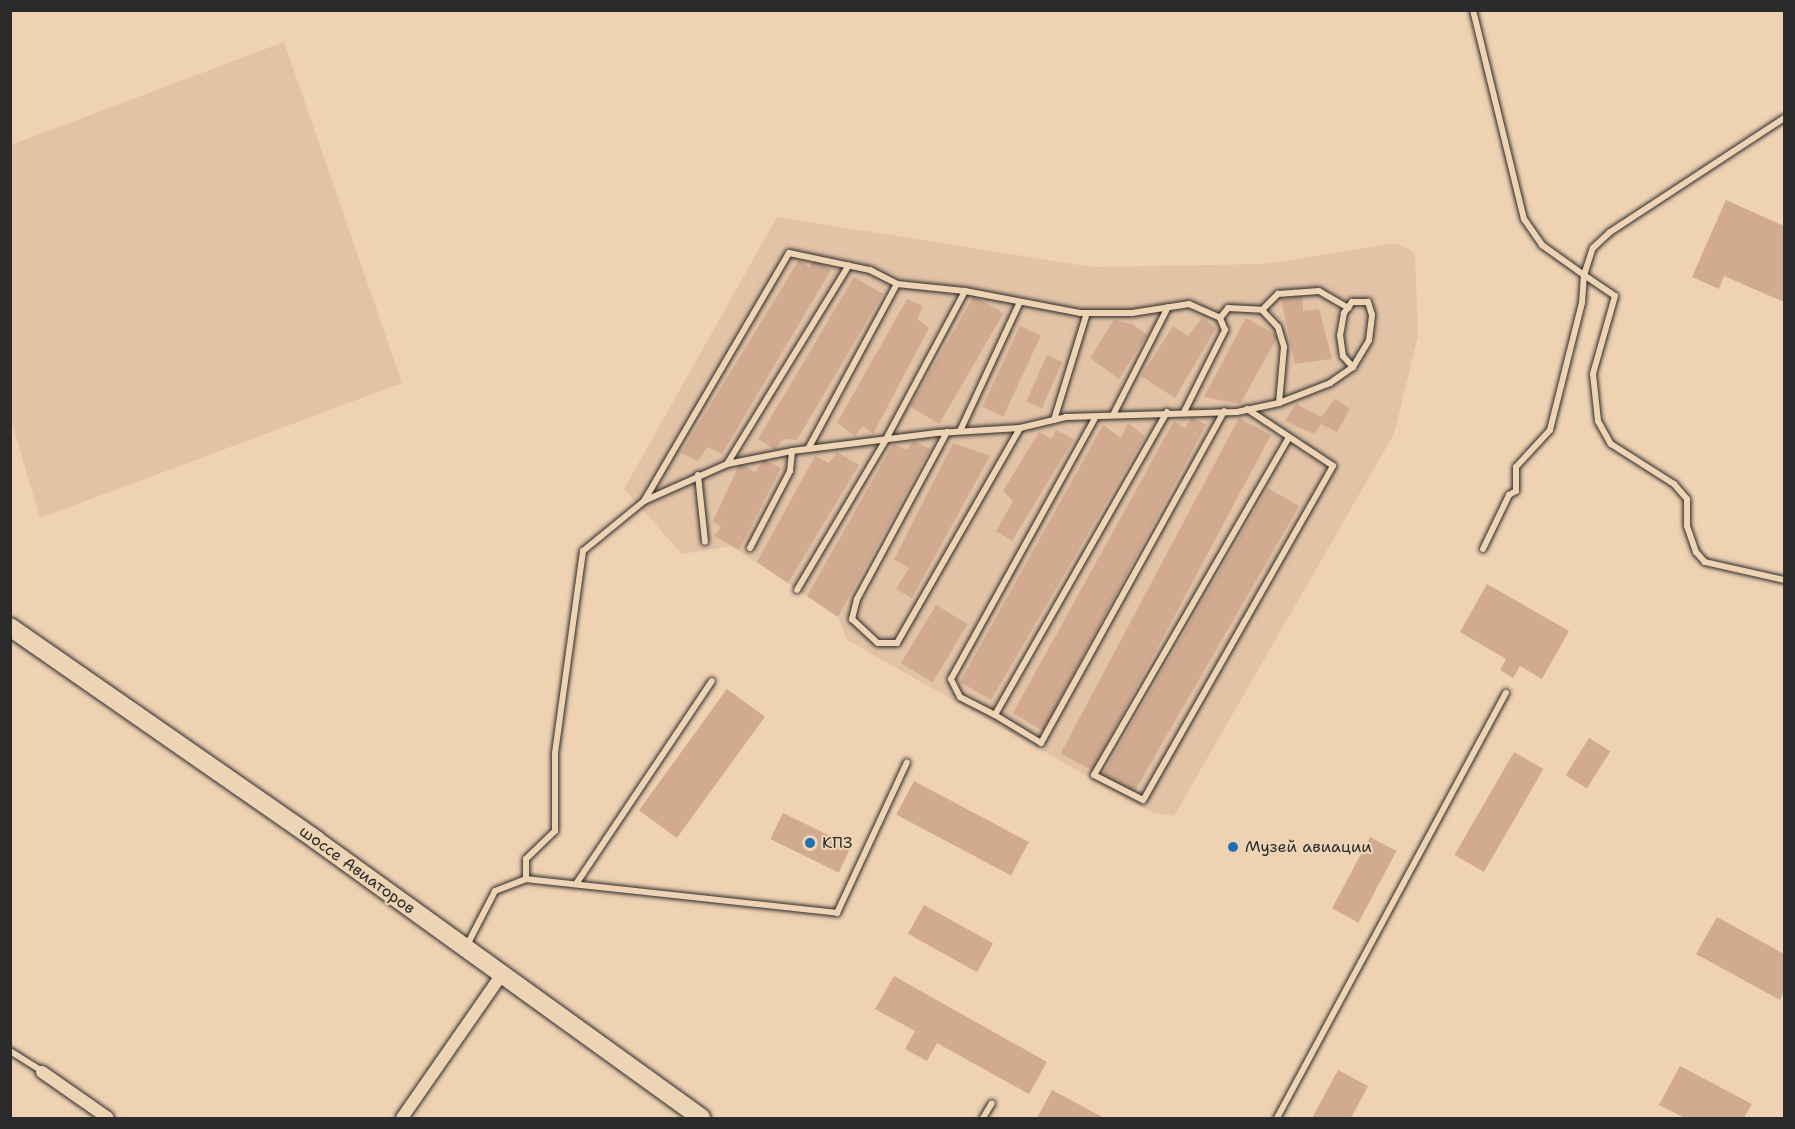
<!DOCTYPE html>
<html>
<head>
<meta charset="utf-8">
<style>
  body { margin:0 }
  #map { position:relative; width:1795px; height:1129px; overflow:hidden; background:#efd2b2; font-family:"Shantell Sans",sans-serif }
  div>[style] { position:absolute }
  .built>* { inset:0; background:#e2c3a6 }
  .building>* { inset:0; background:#d1aa90; transform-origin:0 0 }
  .roads { filter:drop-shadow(0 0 2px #2b2b2b) drop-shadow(0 0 2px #2b2b2b) }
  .lane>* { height:6px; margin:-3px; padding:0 3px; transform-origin:3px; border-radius:3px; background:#ecd4b4 }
  .street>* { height:12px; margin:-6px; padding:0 6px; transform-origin:6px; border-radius:6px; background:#ecd4b4 }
  .secondary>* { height:18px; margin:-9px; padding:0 9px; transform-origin:9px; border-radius:9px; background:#ecd4b4 }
  .dots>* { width:16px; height:16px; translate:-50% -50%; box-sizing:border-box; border:3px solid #ecd4b4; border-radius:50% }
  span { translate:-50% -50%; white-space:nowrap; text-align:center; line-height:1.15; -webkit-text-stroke:4.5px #ecd4b4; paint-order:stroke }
  .poi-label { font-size:16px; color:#2b2b2b }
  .left { translate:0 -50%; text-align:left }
  .street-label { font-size:16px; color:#2b2b2b }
  .frame { position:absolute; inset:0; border:12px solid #2b2b2b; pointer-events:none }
</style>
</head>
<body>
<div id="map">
  <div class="built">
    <div style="clip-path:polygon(284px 42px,402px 383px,40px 518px,11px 420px,11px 145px)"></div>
    <div style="clip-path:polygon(777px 217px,1092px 267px,1264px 264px,1397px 243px,1415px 253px,1418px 336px,1394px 434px,1174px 816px,1153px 813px,847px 640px,838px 617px,732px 546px,682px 554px,624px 489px)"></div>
  </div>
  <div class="building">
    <div style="clip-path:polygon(1726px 200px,1784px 226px,1784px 302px,1724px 276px,1719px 289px,1692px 277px)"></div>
    <div style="clip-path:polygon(799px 260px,809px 267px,815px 260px,831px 270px,722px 454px,707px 447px,698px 461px,681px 453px)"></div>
    <div style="clip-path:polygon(854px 277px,883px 294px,797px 440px,783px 439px,775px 450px,758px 439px)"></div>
    <div style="clip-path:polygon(1302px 295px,1303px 311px,1319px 309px,1332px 359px,1295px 364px,1281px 299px)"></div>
    <div style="left:974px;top:296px;width:34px;height:128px;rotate:30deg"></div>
    <div style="clip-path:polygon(907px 299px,923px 306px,917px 319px,929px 328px,873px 434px,863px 426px,855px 436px,837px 423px)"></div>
    <div style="clip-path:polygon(1202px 318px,1216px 328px,1175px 398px,1141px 376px,1173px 326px,1188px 336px)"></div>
    <div style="clip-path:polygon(1246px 318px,1278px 336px,1240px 404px,1204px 397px)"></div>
    <div style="clip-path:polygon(1114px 320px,1132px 324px,1147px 335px,1119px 379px,1090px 358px)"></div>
    <div style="left:1020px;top:326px;width:23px;height:89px;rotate:25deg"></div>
    <div style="left:1047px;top:355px;width:17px;height:51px;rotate:24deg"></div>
    <div style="clip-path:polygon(1335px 399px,1350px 409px,1337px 432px,1321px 424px,1314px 434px,1285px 421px,1296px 404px,1321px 417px)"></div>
    <div style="clip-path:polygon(1192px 417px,1206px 425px,1043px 731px,1013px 713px,1174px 421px,1185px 428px)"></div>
    <div style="left:1239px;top:418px;width:36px;height:380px;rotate:28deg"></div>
    <div style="clip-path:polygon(1128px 423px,1145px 436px,991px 700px,960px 682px,1103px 425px,1121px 438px)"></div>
    <div style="clip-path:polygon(1056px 430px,1074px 439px,1012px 541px,996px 531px,1013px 501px,1003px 491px,1039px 432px,1051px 439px)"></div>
    <div style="clip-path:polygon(914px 441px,930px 449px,838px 617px,807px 596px,893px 444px,906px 450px)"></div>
    <div style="clip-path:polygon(953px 443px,990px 456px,912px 598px,896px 589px,909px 568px,894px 559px)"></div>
    <div style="clip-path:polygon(837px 452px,859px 465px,788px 583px,757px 562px,815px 456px,829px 463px)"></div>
    <div style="clip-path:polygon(764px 460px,781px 468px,739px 550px,714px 536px,721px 527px,713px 521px,740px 463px,755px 472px)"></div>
    <div style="left:1268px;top:488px;width:36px;height:332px;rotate:30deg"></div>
    <div style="clip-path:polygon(1487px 584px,1569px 631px,1542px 679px,1520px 666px,1513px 678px,1500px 670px,1506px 659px,1460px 632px)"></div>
    <div style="left:936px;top:605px;width:37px;height:68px;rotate:31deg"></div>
    <div style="left:727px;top:689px;width:47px;height:150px;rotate:36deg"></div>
    <div style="left:1589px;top:738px;width:25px;height:44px;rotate:32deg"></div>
    <div style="left:1514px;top:752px;width:34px;height:119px;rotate:30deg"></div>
    <div style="left:914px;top:781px;width:130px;height:38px;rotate:28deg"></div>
    <div style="left:783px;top:813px;width:76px;height:29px;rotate:26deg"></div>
    <div style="left:1370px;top:837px;width:30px;height:81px;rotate:28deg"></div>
    <div style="left:924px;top:905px;width:79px;height:33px;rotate:29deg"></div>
    <div style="clip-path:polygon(1717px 917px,1784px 954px,1784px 992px,1780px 1000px,1696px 954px)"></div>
    <div style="clip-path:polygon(894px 976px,1047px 1062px,1029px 1094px,937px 1043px,927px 1061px,905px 1049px,915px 1031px,875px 1009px)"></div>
    <div style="clip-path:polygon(1680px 1066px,1752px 1104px,1744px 1118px,1685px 1118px,1659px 1105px)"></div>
    <div style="clip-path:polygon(1338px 1070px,1368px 1086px,1351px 1118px,1312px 1118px)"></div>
    <div style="clip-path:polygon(1052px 1090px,1104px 1118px,1037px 1118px)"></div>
  </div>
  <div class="roads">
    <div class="lane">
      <div style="left:1473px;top:10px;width:215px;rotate:76.3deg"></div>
      <div style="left:1524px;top:219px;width:32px;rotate:55deg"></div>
      <div style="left:1542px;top:245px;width:52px;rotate:35.5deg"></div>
      <div style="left:1584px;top:275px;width:28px;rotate:-72deg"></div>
      <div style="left:1593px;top:248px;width:23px;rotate:-43deg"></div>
      <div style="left:1610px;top:232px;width:208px;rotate:-33.2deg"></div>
      <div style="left:1584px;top:275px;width:37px;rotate:34deg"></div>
      <div style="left:1615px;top:296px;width:81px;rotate:105.8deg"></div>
      <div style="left:1593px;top:374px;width:47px;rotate:83.9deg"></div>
      <div style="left:1598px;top:421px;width:26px;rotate:61deg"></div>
      <div style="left:1611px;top:444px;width:75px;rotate:32.4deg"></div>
      <div style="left:1674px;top:484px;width:20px;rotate:49deg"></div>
      <div style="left:1687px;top:499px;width:27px;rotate:90deg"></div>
      <div style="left:1687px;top:526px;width:28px;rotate:71deg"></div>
      <div style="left:1696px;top:552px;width:13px;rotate:48deg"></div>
      <div style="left:1705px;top:562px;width:81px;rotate:12.8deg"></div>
      <div style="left:1262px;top:310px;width:23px;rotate:47deg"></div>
      <div style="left:1278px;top:327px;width:21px;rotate:73deg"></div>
      <div style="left:1284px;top:347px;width:56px;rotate:95.1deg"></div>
      <div style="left:1247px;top:409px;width:103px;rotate:33.5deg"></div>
      <div style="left:1333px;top:466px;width:384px;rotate:119.6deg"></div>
      <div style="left:1143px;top:800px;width:55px;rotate:-153deg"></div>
      <div style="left:1094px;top:775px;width:390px;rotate:-60deg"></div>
      <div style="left:1167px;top:412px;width:348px;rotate:119.6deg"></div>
      <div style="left:995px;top:715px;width:54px;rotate:31.3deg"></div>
      <div style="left:1041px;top:743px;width:379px;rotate:-61.1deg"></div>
      <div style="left:1184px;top:412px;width:92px;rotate:-63.4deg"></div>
      <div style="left:1225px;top:330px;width:13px;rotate:-113deg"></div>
      <div style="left:1113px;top:415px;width:121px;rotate:-63deg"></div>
      <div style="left:1054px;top:420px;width:112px;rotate:-72.9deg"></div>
      <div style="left:960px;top:431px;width:142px;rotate:-65.1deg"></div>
      <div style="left:947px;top:432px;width:190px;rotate:118.3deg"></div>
      <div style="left:857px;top:599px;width:21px;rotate:104deg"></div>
      <div style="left:852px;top:619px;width:35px;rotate:43deg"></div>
      <div style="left:878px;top:643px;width:19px"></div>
      <div style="left:897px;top:643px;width:248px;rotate:-60.2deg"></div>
      <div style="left:808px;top:449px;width:187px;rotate:-61.7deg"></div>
      <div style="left:727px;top:464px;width:233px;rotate:-58.5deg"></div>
      <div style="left:698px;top:475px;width:67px;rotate:84deg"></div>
      <div style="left:644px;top:501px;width:287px;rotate:-59.7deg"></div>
      <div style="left:789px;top:253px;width:83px;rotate:11.9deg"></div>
      <div style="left:870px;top:270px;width:30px;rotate:27deg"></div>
      <div style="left:897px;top:284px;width:68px;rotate:5.9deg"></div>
      <div style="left:965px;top:291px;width:117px;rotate:10.8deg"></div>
      <div style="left:1080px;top:313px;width:52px"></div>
      <div style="left:1132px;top:313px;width:58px;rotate:-9deg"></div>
      <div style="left:1189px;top:304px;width:34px;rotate:24deg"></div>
      <div style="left:1220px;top:318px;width:13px;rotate:-51deg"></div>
      <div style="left:1228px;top:308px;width:34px;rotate:3deg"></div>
      <div style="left:1262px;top:310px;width:23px;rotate:-45deg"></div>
      <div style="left:1278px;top:294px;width:41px;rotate:-4.2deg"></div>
      <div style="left:1319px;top:291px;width:34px;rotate:30deg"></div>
      <div style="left:750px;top:548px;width:87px;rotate:-62.5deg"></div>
      <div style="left:790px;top:471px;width:20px;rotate:-84deg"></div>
      <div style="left:1483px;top:549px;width:60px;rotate:-64.3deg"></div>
      <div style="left:1509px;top:495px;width:8px;rotate:-30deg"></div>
      <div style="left:1516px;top:491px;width:24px;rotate:-90deg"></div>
      <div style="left:1516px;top:467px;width:50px;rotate:-47.4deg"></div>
      <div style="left:1550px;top:430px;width:131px;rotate:-75.9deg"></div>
      <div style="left:1582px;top:303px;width:28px;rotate:-86deg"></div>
      <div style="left:797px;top:590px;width:173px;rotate:-59.4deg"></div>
      <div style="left:885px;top:441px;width:170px;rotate:-61.9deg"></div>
      <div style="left:995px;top:715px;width:39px;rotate:-153deg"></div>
      <div style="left:960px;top:697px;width:20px;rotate:-117deg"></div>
      <div style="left:951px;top:679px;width:300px;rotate:-61.1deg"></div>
      <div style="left:526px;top:879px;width:313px;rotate:6.2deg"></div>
      <div style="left:837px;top:913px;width:166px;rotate:-65.1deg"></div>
      <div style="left:576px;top:884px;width:244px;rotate:-56.2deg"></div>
      <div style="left:466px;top:947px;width:63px;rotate:-62.6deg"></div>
      <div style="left:495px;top:891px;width:33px;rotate:-21deg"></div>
      <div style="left:526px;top:879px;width:20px;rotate:-90deg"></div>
      <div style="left:526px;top:859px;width:40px;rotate:-44deg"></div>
      <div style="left:555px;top:831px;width:78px;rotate:-90deg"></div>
      <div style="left:555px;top:753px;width:204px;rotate:-82.1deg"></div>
      <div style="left:583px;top:551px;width:79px;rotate:-39.3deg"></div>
      <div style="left:644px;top:501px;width:91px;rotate:-24deg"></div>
      <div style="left:727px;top:464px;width:66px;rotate:-11.3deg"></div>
      <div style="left:792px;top:451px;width:146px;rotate:-7.1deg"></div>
      <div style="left:937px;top:433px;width:83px;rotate:-3.4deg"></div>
      <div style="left:1020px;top:428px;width:47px;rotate:-13.4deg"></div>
      <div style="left:1066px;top:417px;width:171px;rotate:-1.7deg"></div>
      <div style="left:1237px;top:412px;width:43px;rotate:-12.1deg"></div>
      <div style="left:1279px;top:403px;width:55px;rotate:-21.4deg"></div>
      <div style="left:1330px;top:383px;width:28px;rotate:-35deg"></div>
      <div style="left:1353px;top:367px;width:31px;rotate:-59deg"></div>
      <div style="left:1369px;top:340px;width:25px;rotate:-83deg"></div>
      <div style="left:1372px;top:315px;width:14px;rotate:-107deg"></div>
      <div style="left:1368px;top:302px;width:16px;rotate:180deg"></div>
      <div style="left:1352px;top:302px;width:14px;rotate:126deg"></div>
      <div style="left:1344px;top:313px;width:22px;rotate:100deg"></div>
      <div style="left:1340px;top:335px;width:21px;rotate:82deg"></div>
      <div style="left:1343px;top:356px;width:15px;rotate:48deg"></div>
      <div style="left:10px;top:1051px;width:38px;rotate:32deg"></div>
      <div style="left:983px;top:1118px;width:17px;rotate:-59deg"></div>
      <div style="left:1277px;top:1118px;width:483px;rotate:-61.7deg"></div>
    </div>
    <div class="street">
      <div style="left:42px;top:1072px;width:80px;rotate:34.9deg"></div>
      <div style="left:402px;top:1118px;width:175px;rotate:-55.2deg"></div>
    </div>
    <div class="secondary">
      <div style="left:10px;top:627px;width:373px;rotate:34.8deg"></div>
      <div style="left:316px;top:840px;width:475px;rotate:35.8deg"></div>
    </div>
  </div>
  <div class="dots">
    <div style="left:810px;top:843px;background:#1f6fb2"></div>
    <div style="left:1233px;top:847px;background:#1f6fb2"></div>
  </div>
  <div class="poi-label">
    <span class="left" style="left:822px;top:843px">КПЗ</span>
    <span class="left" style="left:1245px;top:847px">Музей авиации</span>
  </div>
  <div class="street-label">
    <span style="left:357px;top:870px;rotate:36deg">шоссе Авиаторов</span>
  </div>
  <div class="frame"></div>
</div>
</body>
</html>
